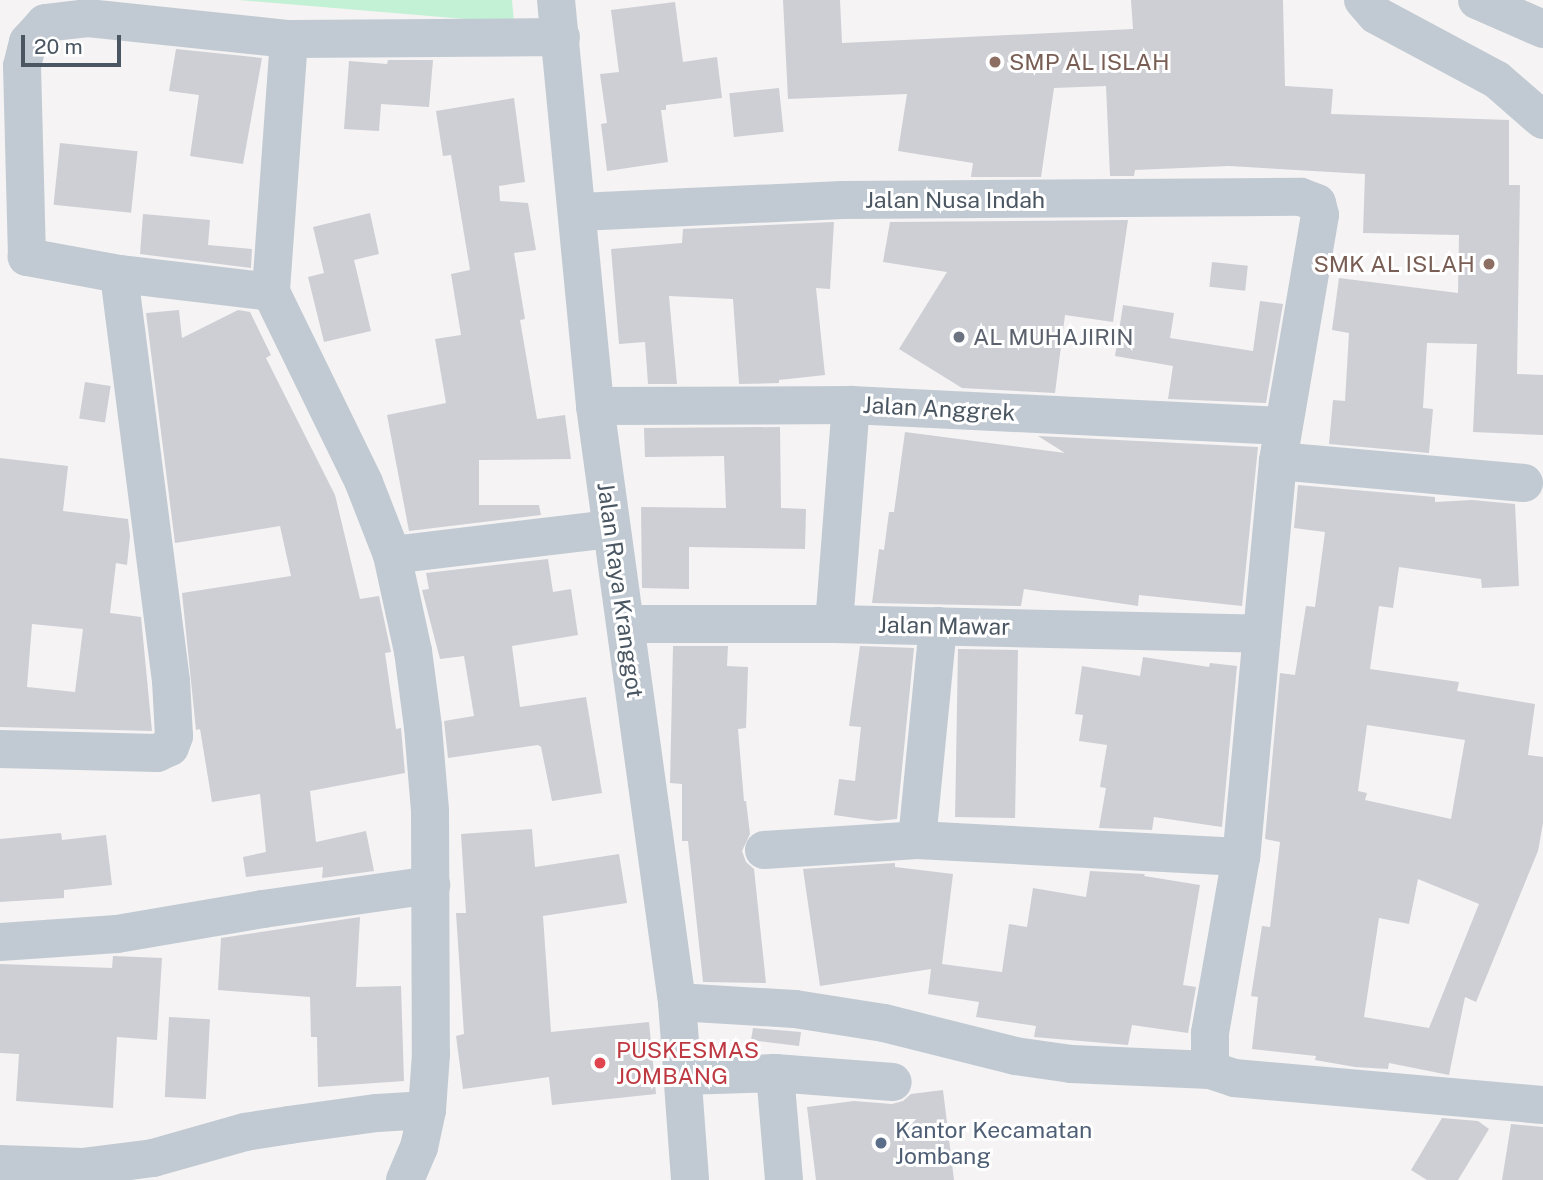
<!DOCTYPE html>
<html>
<head>
<meta charset="utf-8">
<style>
  body { margin:0 }
  #map { position:relative; width:1543px; height:1180px; overflow:hidden; background:#f5f3f3; font-family:"Public Sans",sans-serif }
  div>[style] { position:absolute }
  .green>* { inset:0; background:#c3f1d5 }
  .building>* { inset:0; background:#cdcfd5; transform-origin:0 0 }
  .minor>* { height:38px; margin:-19px; padding:0 19px; transform-origin:19px; border-radius:19px; background:#c1cad2 }
  .dots>* { width:19px; height:19px; translate:-50% -50%; box-sizing:border-box; border:4px solid #fff; border-radius:50% }
  span { translate:-50% -50%; white-space:nowrap; text-align:center; line-height:1.15; -webkit-text-stroke:6px #fff; paint-order:stroke }
  .education-label { font-size:23px; color:#785e54 }
  .left { translate:0 -50%; text-align:left }
  .right { translate:-100% -50%; text-align:right }
  .street-label { font-size:23px; color:#4a5661 }
  .worship-label { font-size:23px; color:#5b616d }
  .health-label { font-size:23px; color:#be3a42 }
  .service-label { font-size:23px; color:#4e5e75 }
  .scale { position:absolute; left:21px; top:35px; width:100px; height:32px; box-sizing:border-box; border:4px solid #4a5661; border-top:0; padding-left:9px; font-size:21px; line-height:24px; white-space:nowrap; color:#4a5661; -webkit-text-stroke:5px #fff; paint-order:stroke }
</style>
</head>
<body>
<div id="map">
  <div class="green">
    <div style="clip-path:polygon(239px 0,512px 0,514px 23px)"></div>
  </div>
  <div class="building">
    <div style="clip-path:polygon(783px 0,840px 0,842px 43px,1133px 29px,1131px 0,1283px 0,1285px 86px,1333px 89px,1331px 114px,1509px 120px,1509px 185px,1520px 185px,1517px 374px,1543px 375px,1543px 435px,1473px 432px,1477px 344px,1427px 343px,1423px 408px,1433px 409px,1429px 453px,1329px 444px,1333px 400px,1345px 401px,1349px 333px,1332px 330px,1339px 278px,1458px 293px,1459px 235px,1363px 233px,1365px 174px,1229px 166px,1135px 170px,1134px 176px,1110px 176px,1106px 86px,1054px 88px,1041px 177px,971px 177px,973px 163px,898px 151px,907px 94px,788px 99px)"></div>
    <div style="clip-path:polygon(675px 2px,683px 62px,717px 57px,722px 98px,666px 105px,666px 110px,661px 110px,668px 162px,607px 171px,601px 124px,607px 123px,600px 74px,619px 72px,611px 10px)"></div>
    <div style="clip-path:polygon(176px 49px,262px 58px,243px 164px,190px 156px,199px 95px,169px 91px)"></div>
    <div style="clip-path:polygon(388px 60px,433px 60px,429px 107px,381px 104px,379px 131px,344px 129px,349px 61px,387px 64px)"></div>
    <div style="left:779px;top:88px;width:44px;height:50px;rotate:84deg"></div>
    <div style="clip-path:polygon(514px 98px,525px 182px,499px 186px,500px 201px,528px 203px,536px 250px,514px 253px,525px 319px,520px 320px,537px 419px,565px 415px,571px 459px,479px 460px,479px 505px,539px 505px,541px 515px,409px 531px,387px 415px,446px 403px,435px 339px,461px 335px,451px 274px,470px 270px,451px 155px,443px 156px,436px 111px)"></div>
    <div style="left:60px;top:143px;width:78px;height:62px;rotate:6deg"></div>
    <div style="clip-path:polygon(370px 213px,379px 254px,354px 260px,371px 331px,324px 342px,308px 277px,324px 273px,313px 227px)"></div>
    <div style="clip-path:polygon(143px 214px,210px 220px,208px 245px,252px 249px,251px 268px,140px 254px)"></div>
    <div style="clip-path:polygon(1128px 220px,1113px 322px,1065px 315px,1055px 393px,962px 388px,899px 349px,947px 272px,883px 262px,890px 222px)"></div>
    <div style="clip-path:polygon(834px 222px,830px 289px,816px 288px,825px 375px,779px 380px,779px 383px,739px 384px,733px 299px,669px 296px,677px 384px,648px 384px,645px 342px,619px 344px,611px 249px,682px 243px,683px 229px)"></div>
    <div style="left:1212px;top:262px;width:36px;height:25px;rotate:6deg"></div>
    <div style="clip-path:polygon(1260px 301px,1283px 304px,1266px 403px,1168px 399px,1173px 366px,1115px 356px,1123px 305px,1174px 313px,1170px 338px,1253px 351px)"></div>
    <div style="clip-path:polygon(179px 310px,182px 338px,238px 310px,250px 312px,271px 355px,266px 358px,335px 495px,360px 599px,379px 596px,391px 652px,385px 653px,396px 729px,401px 728px,405px 773px,310px 791px,316px 842px,366px 831px,374px 871px,322px 878px,323px 867px,246px 877px,243px 857px,266px 852px,260px 794px,212px 802px,200px 729px,196px 730px,182px 593px,291px 576px,280px 526px,175px 543px,146px 313px)"></div>
    <div style="left:85px;top:382px;width:26px;height:37px;rotate:9deg"></div>
    <div style="clip-path:polygon(780px 427px,781px 508px,806px 509px,805px 549px,689px 547px,689px 589px,642px 588px,641px 507px,726px 508px,724px 456px,645px 457px,644px 428px)"></div>
    <div style="clip-path:polygon(905px 432px,1065px 453px,1038px 436px,1258px 447px,1242px 606px,1139px 595px,1138px 606px,1024px 589px,1021px 606px,872px 603px,879px 549px,884px 550px,889px 512px,894px 512px)"></div>
    <div style="clip-path:polygon(evenodd,0 458px,68px 466px,63px 511px,128px 519px,130px 536px,127px 565px,116px 563px,110px 613px,141px 617px,152px 731px,0 727px,0 458px,32px 624px,83px 629px,75px 692px,27px 687px,32px 624px)"></div>
    <div style="clip-path:polygon(evenodd,1298px 485px,1435px 497px,1435px 502px,1472px 500px,1515px 504px,1519px 586px,1482px 588px,1481px 579px,1399px 567px,1393px 608px,1379px 606px,1370px 669px,1459px 682px,1457px 691px,1535px 704px,1528px 755px,1543px 757px,1543px 823px,1538px 851px,1476px 1002px,1465px 997px,1449px 1075px,1389px 1063px,1388px 1069px,1355px 1067px,1315px 1060px,1316px 1056px,1252px 1049px,1258px 997px,1251px 996px,1262px 926px,1270px 927px,1280px 842px,1265px 839px,1280px 673px,1295px 675px,1306px 606px,1315px 607px,1325px 532px,1294px 528px,1298px 485px,1367px 725px,1465px 740px,1451px 819px,1365px 800px,1367px 793px,1358px 791px,1367px 725px,1298px 485px,1418px 879px,1479px 904px,1429px 1028px,1364px 1017px,1379px 918px,1409px 924px,1418px 879px)"></div>
    <div style="clip-path:polygon(548px 559px,553px 592px,571px 589px,578px 635px,512px 646px,520px 707px,586px 697px,602px 793px,552px 801px,541px 747px,538px 745px,448px 758px,444px 721px,474px 716px,464px 656px,440px 659px,422px 590px,429px 589px,426px 573px)"></div>
    <div style="clip-path:polygon(673px 646px,728px 646px,727px 666px,748px 667px,746px 728px,738px 729px,744px 801px,746px 801px,750px 834px,742px 851px,746px 862px,754px 869px,766px 983px,703px 982px,688px 841px,682px 841px,682px 784px,670px 783px)"></div>
    <div style="clip-path:polygon(860px 646px,914px 648px,897px 819px,877px 821px,834px 815px,839px 779px,855px 781px,861px 727px,849px 726px)"></div>
    <div style="left:958px;top:649px;width:60px;height:168px;rotate:1deg"></div>
    <div style="clip-path:polygon(1143px 657px,1209px 667px,1210px 663px,1237px 666px,1222px 827px,1154px 817px,1152px 830px,1099px 828px,1106px 788px,1100px 787px,1107px 745px,1079px 741px,1083px 715px,1075px 714px,1082px 666px,1140px 676px)"></div>
    <div style="clip-path:polygon(532px 829px,535px 867px,619px 854px,627px 903px,543px 916px,551px 1032px,649px 1022px,656px 1094px,552px 1105px,549px 1077px,463px 1089px,456px 1036px,464px 1034px,456px 913px,466px 913px,461px 834px)"></div>
    <div style="clip-path:polygon(61px 833px,62px 840px,106px 835px,112px 885px,64px 890px,64px 898px,0 902px,0 839px)"></div>
    <div style="clip-path:polygon(895px 863px,895px 867px,953px 874px,942px 964px,1002px 972px,1009px 924px,1027px 927px,1033px 888px,1086px 897px,1090px 871px,1145px 874px,1144px 876px,1200px 885px,1183px 985px,1196px 987px,1188px 1033px,1132px 1025px,1128px 1045px,1034px 1037px,1036px 1026px,976px 1017px,979px 1002px,928px 994px,931px 969px,820px 986px,803px 869px)"></div>
    <div style="clip-path:polygon(360px 917px,356px 987px,401px 986px,404px 1081px,318px 1087px,317px 1037px,311px 1037px,310px 997px,218px 990px,221px 938px)"></div>
    <div style="clip-path:polygon(113px 956px,162px 958px,157px 1040px,117px 1037px,113px 1108px,16px 1101px,19px 1054px,0 1053px,0 964px,112px 968px)"></div>
    <div style="left:169px;top:1017px;width:41px;height:80px;rotate:3deg"></div>
    <div style="clip-path:polygon(753px 1028px,801px 1032px,799px 1046px,751px 1040px)"></div>
    <div style="clip-path:polygon(943px 1090px,954px 1180px,816px 1180px,807px 1107px,854px 1101px,892px 1104px,903px 1101px,911px 1094px)"></div>
    <div style="clip-path:polygon(1442px 1118px,1478px 1121px,1489px 1129px,1458px 1180px,1427px 1180px,1411px 1170px)"></div>
    <div style="clip-path:polygon(1511px 1124px,1543px 1127px,1543px 1180px,1502px 1180px)"></div>
  </div>
  <div class="minor">
    <div style="left:556px;top:0;width:408px;rotate:84.5deg"></div>
    <div style="left:595px;top:406px;width:602px;rotate:82.17deg"></div>
    <div style="left:677px;top:1002px;width:178px;rotate:85.8deg"></div>
    <div style="left:1363px;top:0;width:20px;rotate:49deg"></div>
    <div style="left:1376px;top:15px;width:137px;rotate:28.2deg"></div>
    <div style="left:1497px;top:80px;width:61px;rotate:41deg"></div>
    <div style="left:1477px;top:0;width:72px;rotate:23.7deg"></div>
    <div style="left:289px;top:39px;width:254px;rotate:94.1deg"></div>
    <div style="left:271px;top:292px;width:212px;rotate:64deg"></div>
    <div style="left:364px;top:483px;width:77px;rotate:68.7deg"></div>
    <div style="left:392px;top:555px;width:98px;rotate:77.7deg"></div>
    <div style="left:413px;top:651px;width:77px;rotate:82.5deg"></div>
    <div style="left:423px;top:727px;width:84px;rotate:85.2deg"></div>
    <div style="left:430px;top:811px;width:243px;rotate:89.8deg"></div>
    <div style="left:431px;top:1054px;width:56px;rotate:94.1deg"></div>
    <div style="left:427px;top:1110px;width:38px;rotate:102deg"></div>
    <div style="left:419px;top:1147px;width:36px;rotate:113deg"></div>
    <div style="left:579px;top:212px;width:264px;rotate:-2.6deg"></div>
    <div style="left:843px;top:200px;width:458px;rotate:-0.4deg"></div>
    <div style="left:1301px;top:197px;width:17px;rotate:21deg"></div>
    <div style="left:1317px;top:203px;width:12px;rotate:76deg"></div>
    <div style="left:1320px;top:215px;width:250px;rotate:99.7deg"></div>
    <div style="left:1278px;top:461px;width:398px;rotate:95.3deg"></div>
    <div style="left:1241px;top:857px;width:179px;rotate:100deg"></div>
    <div style="left:1210px;top:1033px;width:37px;rotate:90deg"></div>
    <div style="left:1210px;top:1070px;width:25px;rotate:18deg"></div>
    <div style="left:1234px;top:1078px;width:310px;rotate:5deg"></div>
    <div style="left:271px;top:292px;width:153px;rotate:-173.2deg"></div>
    <div style="left:119px;top:274px;width:94px;rotate:-169.5deg"></div>
    <div style="left:27px;top:257px;width:191px;rotate:-91.5deg"></div>
    <div style="left:22px;top:66px;width:25px;rotate:-76deg"></div>
    <div style="left:28px;top:42px;width:25px;rotate:-48deg"></div>
    <div style="left:45px;top:23px;width:43px;rotate:-6.6deg"></div>
    <div style="left:88px;top:18px;width:202px;rotate:6deg"></div>
    <div style="left:289px;top:39px;width:272px;rotate:-0.4deg"></div>
    <div style="left:595px;top:406px;width:256px;rotate:-0.2deg"></div>
    <div style="left:851px;top:405px;width:433px;rotate:2.8deg"></div>
    <div style="left:1278px;top:461px;width:247px;rotate:5.1deg"></div>
    <div style="left:392px;top:555px;width:221px;rotate:-6.8deg"></div>
    <div style="left:626px;top:624px;width:208px"></div>
    <div style="left:834px;top:624px;width:428px;rotate:1.3deg"></div>
    <div style="left:834px;top:624px;width:220px;rotate:-85.6deg"></div>
    <div style="left:0;top:749px;width:157px;rotate:1.5deg"></div>
    <div style="left:157px;top:753px;width:14px;rotate:-25deg"></div>
    <div style="left:170px;top:747px;width:12px;rotate:-70deg"></div>
    <div style="left:174px;top:736px;width:55px;rotate:-93.1deg"></div>
    <div style="left:171px;top:681px;width:410px;rotate:-97.3deg"></div>
    <div style="left:917px;top:840px;width:215px;rotate:-84.4deg"></div>
    <div style="left:764px;top:850px;width:153px;rotate:-3.7deg"></div>
    <div style="left:917px;top:840px;width:324px;rotate:3deg"></div>
    <div style="left:0;top:942px;width:117px;rotate:-3.9deg"></div>
    <div style="left:117px;top:934px;width:148px;rotate:-9.7deg"></div>
    <div style="left:263px;top:909px;width:170px;rotate:-8.1deg"></div>
    <div style="left:677px;top:1002px;width:118px;rotate:3.4deg"></div>
    <div style="left:795px;top:1009px;width:90px;rotate:8.9deg"></div>
    <div style="left:884px;top:1023px;width:135px;rotate:14.1deg"></div>
    <div style="left:1015px;top:1056px;width:57px;rotate:8.1deg"></div>
    <div style="left:1071px;top:1064px;width:139px;rotate:2.5deg"></div>
    <div style="left:775px;top:1073px;width:107px;rotate:85.2deg"></div>
    <div style="left:682px;top:1076px;width:93px;rotate:-1.8deg"></div>
    <div style="left:775px;top:1073px;width:118px;rotate:4.4deg"></div>
    <div style="left:0;top:1164px;width:82px;rotate:2.1deg"></div>
    <div style="left:82px;top:1167px;width:72px;rotate:-7.2deg"></div>
    <div style="left:153px;top:1158px;width:96px;rotate:-15.8deg"></div>
    <div style="left:245px;top:1132px;width:45px;rotate:-9deg"></div>
    <div style="left:289px;top:1125px;width:89px;rotate:-7.8deg"></div>
    <div style="left:377px;top:1113px;width:50px;rotate:-3.4deg"></div>
  </div>
  <div class="dots">
    <div style="left:995px;top:62px;background:#8d6e63"></div>
    <div style="left:1489px;top:264px;background:#8d6e63"></div>
    <div style="left:959px;top:337px;background:#6b7280"></div>
    <div style="left:600px;top:1063px;background:#e0444e"></div>
    <div style="left:881px;top:1143px;background:#5c6f8a"></div>
  </div>
  <div class="education-label">
    <span class="left" style="left:1009px;top:62px">SMP AL ISLAH</span>
    <span class="right" style="left:1475px;top:264px">SMK AL ISLAH</span>
  </div>
  <div class="street-label">
    <span style="left:955px;top:200px">Jalan Nusa Indah</span>
    <span style="left:939px;top:409px;rotate:3deg">Jalan Anggrek</span>
    <span style="left:620px;top:590px;rotate:82deg">Jalan Raya Kranggot</span>
    <span style="left:944px;top:626px;rotate:1deg">Jalan Mawar</span>
  </div>
  <div class="worship-label">
    <span class="left" style="left:973px;top:337px">AL MUHAJIRIN</span>
  </div>
  <div class="health-label">
    <span class="left" style="left:616px;top:1063px">PUSKESMAS<br>JOMBANG</span>
  </div>
  <div class="service-label">
    <span class="left" style="left:895px;top:1143px">Kantor Kecamatan<br>Jombang</span>
  </div>
  <div class="scale">20 m</div>
</div>
</body>
</html>
